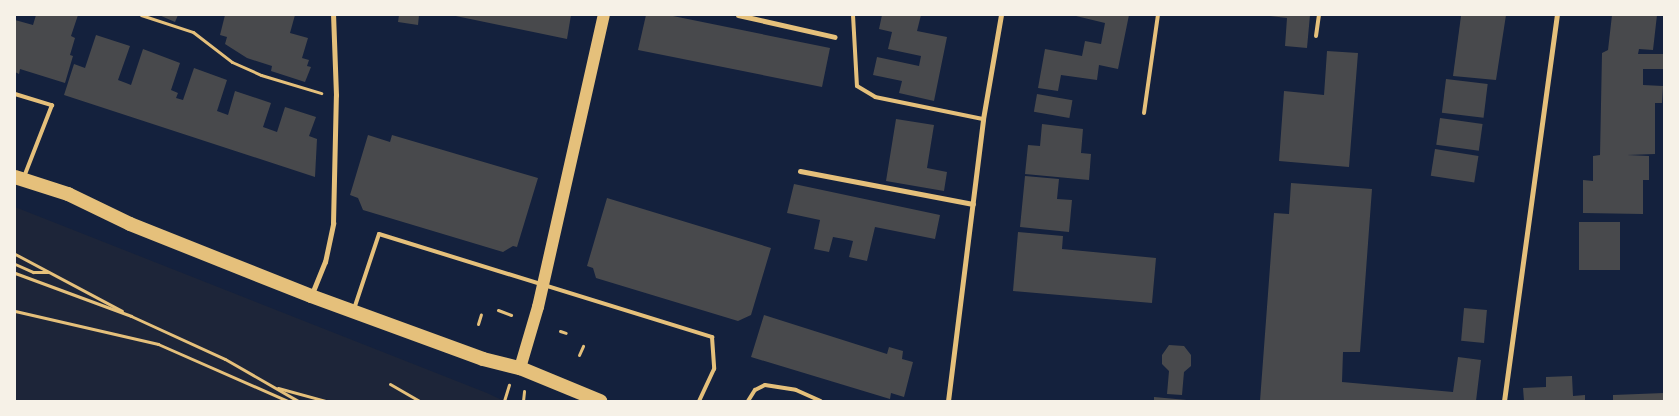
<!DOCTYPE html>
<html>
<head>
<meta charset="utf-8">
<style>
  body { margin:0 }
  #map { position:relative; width:1679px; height:416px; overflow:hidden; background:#14213d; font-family:"Fira Sans",sans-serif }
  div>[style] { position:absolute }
  .green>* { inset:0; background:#1d2539 }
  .building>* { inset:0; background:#48494c; transform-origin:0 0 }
  .path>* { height:3px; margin:-1.5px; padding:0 1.5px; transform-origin:1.5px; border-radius:1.5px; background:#e5c07b }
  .service>* { height:4px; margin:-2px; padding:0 2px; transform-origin:2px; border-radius:2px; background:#e5c07b }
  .minor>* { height:5px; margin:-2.5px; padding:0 2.5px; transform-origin:2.5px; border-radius:2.5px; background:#e5c07b }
  .primary>* { height:12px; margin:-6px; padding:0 6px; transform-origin:6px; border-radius:6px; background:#e5c07b }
  .trunk>* { height:14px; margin:-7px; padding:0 7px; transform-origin:7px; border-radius:7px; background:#e5c07b }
  span { translate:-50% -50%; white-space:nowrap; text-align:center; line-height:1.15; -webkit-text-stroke:4px #f6f1e7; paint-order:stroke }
  .frame { position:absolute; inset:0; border:16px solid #f6f1e7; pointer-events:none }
</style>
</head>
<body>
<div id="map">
  <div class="green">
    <div style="clip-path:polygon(15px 207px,487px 393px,504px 401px,15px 401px)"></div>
  </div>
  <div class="building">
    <div style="clip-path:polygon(36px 15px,78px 15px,71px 36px,75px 38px,70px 55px,73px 56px,65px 83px,20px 69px,19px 74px,15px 72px,15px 20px,33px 25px)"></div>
    <div style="clip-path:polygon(159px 15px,178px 15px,175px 22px)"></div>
    <div style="clip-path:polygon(225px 15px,295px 15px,290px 33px,308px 38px,302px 58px,309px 60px,307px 66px,311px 67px,305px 82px,271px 71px,272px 66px,247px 58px,225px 44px,227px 37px,220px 35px)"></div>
    <div style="clip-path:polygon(399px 15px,419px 15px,418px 25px,398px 22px)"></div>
    <div style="clip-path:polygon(451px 15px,571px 15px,567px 39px)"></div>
    <div style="clip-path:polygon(646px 15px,668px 15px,830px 48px,822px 87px,638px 50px)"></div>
    <div style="clip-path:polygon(882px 15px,921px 15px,917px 31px,947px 37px,934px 101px,899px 93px,902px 81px,873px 75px,877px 57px,919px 66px,921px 56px,888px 49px,892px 32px,879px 29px)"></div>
    <div style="clip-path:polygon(1072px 15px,1129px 15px,1118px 69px,1099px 65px,1097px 80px,1061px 75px,1058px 91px,1038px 88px,1045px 49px,1082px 56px,1085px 41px,1101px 44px,1105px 23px)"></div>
    <div style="clip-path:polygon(1262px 15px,1310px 15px,1307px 48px,1285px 46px,1287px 18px)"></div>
    <div style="clip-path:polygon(1506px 15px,1496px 80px,1453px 76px,1461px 16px)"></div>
    <div style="clip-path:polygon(1612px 15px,1657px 15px,1653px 50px,1639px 49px,1638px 54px,1664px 54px,1664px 69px,1643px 69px,1643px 85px,1663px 86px,1662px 103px,1655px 103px,1655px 154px,1627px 155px,1649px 156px,1649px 180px,1643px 180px,1643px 214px,1583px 213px,1583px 180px,1593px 181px,1593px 156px,1600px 155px,1602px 53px,1608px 50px)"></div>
    <div style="clip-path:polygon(96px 35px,130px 46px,118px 80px,126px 83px,131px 85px,143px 49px,180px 63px,171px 90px,178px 93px,176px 98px,183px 100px,194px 68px,227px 80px,217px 111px,228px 115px,235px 91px,271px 103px,263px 127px,277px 132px,285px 107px,316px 117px,309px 136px,317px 139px,315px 177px,64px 95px,74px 64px,85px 68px)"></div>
    <div style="clip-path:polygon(1327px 51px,1358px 53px,1349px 167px,1279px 161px,1284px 91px,1324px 95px)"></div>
    <div style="left:1446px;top:79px;width:42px;height:34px;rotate:7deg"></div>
    <div style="left:1037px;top:94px;width:36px;height:18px;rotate:10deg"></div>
    <div style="left:1440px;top:118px;width:43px;height:27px;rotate:8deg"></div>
    <div style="clip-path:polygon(896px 119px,934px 125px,927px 168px,947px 172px,944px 191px,886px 181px)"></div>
    <div style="clip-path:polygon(1042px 124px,1083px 129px,1081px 153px,1091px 154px,1089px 180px,1025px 174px,1028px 145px,1040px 146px)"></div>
    <div style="clip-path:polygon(368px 135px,390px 142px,392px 135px,538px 178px,517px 247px,513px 246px,503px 252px,363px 210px,358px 198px,350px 195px)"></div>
    <div style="left:1435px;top:149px;width:44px;height:27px;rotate:9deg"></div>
    <div style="clip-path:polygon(1025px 176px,1059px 179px,1057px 199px,1072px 200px,1069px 232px,1020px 227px)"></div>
    <div style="clip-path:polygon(1291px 183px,1372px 189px,1360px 352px,1343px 352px,1342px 382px,1453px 392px,1458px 357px,1481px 360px,1476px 401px,1260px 401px,1274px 213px,1289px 214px)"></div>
    <div style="clip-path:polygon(794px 184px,940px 215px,935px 239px,875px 227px,867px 261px,849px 257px,853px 241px,844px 239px,833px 237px,829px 252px,814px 249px,820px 220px,787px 213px)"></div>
    <div style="clip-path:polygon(607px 198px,771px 248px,751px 315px,738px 321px,596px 278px,593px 268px,587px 266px)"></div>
    <div style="left:1579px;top:222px;width:41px;height:48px"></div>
    <div style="clip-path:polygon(1018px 232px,1063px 236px,1062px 249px,1156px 258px,1152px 303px,1013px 291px)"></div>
    <div style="left:1464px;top:308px;width:23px;height:33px;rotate:5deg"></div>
    <div style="clip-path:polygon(764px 315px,887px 354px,889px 347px,903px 351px,902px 359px,913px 362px,904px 397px,891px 393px,890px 399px,751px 357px)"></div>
    <div style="clip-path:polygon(1169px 345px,1184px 346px,1191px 355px,1191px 366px,1184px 372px,1182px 395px,1167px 394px,1169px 371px,1162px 364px,1162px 355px)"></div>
    <div style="clip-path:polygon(1572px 376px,1573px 396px,1585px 395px,1585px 401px,1524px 401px,1523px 388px,1546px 387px,1546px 377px)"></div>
    <div style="clip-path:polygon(1664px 393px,1664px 401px,1613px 401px,1613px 395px)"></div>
    <div style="clip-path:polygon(1154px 397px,1187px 400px,1187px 401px,1154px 401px)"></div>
  </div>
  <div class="path">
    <div style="left:141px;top:15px;width:55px;rotate:18.1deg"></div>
    <div style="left:193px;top:32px;width:49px;rotate:37.6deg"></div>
    <div style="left:232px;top:62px;width:32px;rotate:24deg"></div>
    <div style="left:261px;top:75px;width:63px;rotate:16.7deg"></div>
    <div style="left:15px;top:254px;width:121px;rotate:28deg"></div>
    <div style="left:15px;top:264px;width:20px;rotate:24deg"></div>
    <div style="left:33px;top:272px;width:15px"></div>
    <div style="left:15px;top:273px;width:124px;rotate:20.3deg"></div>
    <div style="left:131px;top:316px;width:103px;rotate:24.6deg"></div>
    <div style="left:225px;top:359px;width:84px;rotate:29.9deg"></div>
    <div style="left:498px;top:310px;width:14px;rotate:21deg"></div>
    <div style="left:15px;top:311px;width:147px;rotate:13deg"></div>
    <div style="left:158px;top:344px;width:142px;rotate:23.7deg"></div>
    <div style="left:478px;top:324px;width:10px;rotate:-73deg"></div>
    <div style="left:560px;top:331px;width:6px;rotate:18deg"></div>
    <div style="left:579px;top:355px;width:10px;rotate:-66deg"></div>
    <div style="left:390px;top:384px;width:34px;rotate:30deg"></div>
    <div style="left:278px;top:388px;width:50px;rotate:15.2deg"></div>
    <div style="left:504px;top:401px;width:17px;rotate:-73deg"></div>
    <div style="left:523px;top:401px;width:10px;rotate:-84deg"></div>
  </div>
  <div class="service">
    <div style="left:853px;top:15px;width:71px;rotate:86.8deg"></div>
    <div style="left:857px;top:86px;width:21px;rotate:31deg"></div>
    <div style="left:875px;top:97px;width:110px;rotate:11.5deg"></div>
    <div style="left:1316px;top:36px;width:21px;rotate:-82deg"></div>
    <div style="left:15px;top:94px;width:39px;rotate:17deg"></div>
    <div style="left:52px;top:105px;width:77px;rotate:111.3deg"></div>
    <div style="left:1144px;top:113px;width:99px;rotate:-81.9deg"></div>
    <div style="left:354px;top:309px;width:79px;rotate:-71.6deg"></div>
    <div style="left:379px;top:234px;width:349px;rotate:17.2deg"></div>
    <div style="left:712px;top:337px;width:32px;rotate:86deg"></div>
    <div style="left:714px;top:369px;width:35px;rotate:115deg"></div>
    <div style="left:748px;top:401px;width:13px;rotate:-58deg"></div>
    <div style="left:755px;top:390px;width:11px;rotate:-27deg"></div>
    <div style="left:765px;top:385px;width:31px;rotate:9deg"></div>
    <div style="left:796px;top:390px;width:27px;rotate:24deg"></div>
  </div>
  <div class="minor">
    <div style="left:738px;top:15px;width:99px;rotate:12.8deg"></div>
    <div style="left:800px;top:171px;width:176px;rotate:10.8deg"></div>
    <div style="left:311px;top:296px;width:37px;rotate:-68deg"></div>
    <div style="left:325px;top:262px;width:40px;rotate:-78deg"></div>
    <div style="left:333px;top:223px;width:128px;rotate:-88.7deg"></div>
    <div style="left:336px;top:95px;width:80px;rotate:-92.1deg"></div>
    <div style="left:948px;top:401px;width:284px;rotate:-82.9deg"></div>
    <div style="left:983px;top:119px;width:106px;rotate:-80.2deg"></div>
    <div style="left:1504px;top:401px;width:390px;rotate:-82.2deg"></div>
  </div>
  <div class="primary">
    <div style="left:520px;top:368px;width:64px;rotate:-73.6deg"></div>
    <div style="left:538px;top:307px;width:299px;rotate:-77.3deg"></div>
  </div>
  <div class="trunk">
    <div style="left:15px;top:177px;width:56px;rotate:17.8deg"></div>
    <div style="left:68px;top:194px;width:69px;rotate:25.8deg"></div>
    <div style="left:130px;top:224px;width:195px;rotate:21.7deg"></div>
    <div style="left:311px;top:296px;width:183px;rotate:20.1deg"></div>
    <div style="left:483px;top:359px;width:38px;rotate:14deg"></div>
    <div style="left:520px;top:368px;width:87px;rotate:22.4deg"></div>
  </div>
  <div class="frame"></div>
</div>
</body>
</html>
